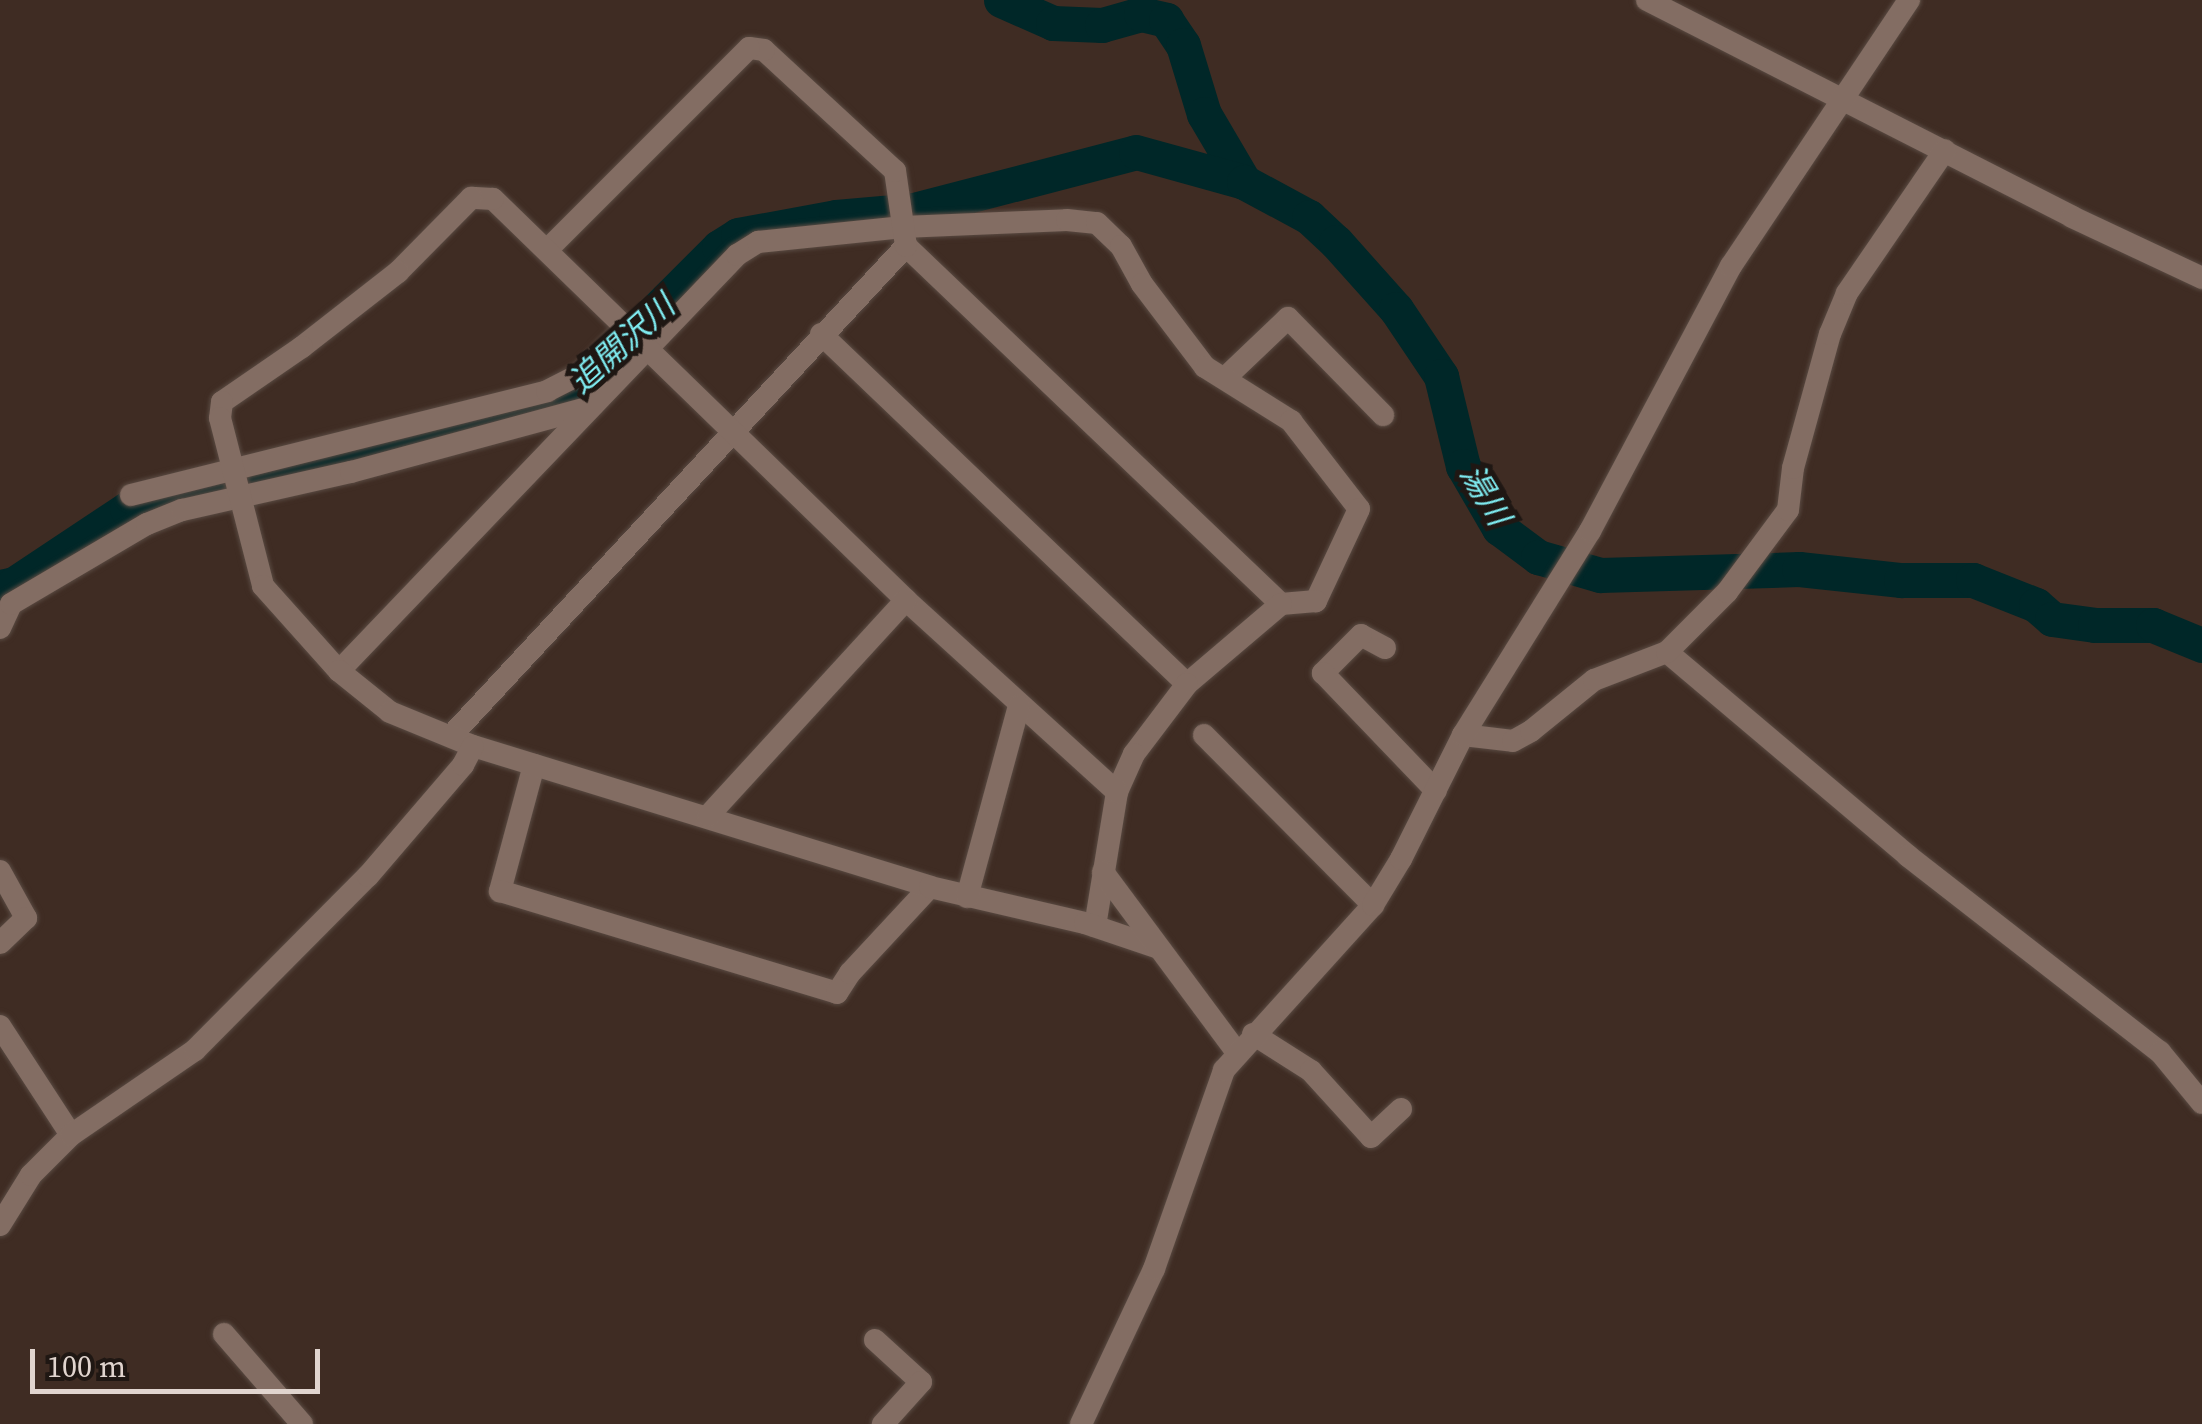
<!DOCTYPE html>
<html>
<head>
<meta charset="utf-8">
<style>
  body { margin:0 }
  #map { position:relative; width:2202px; height:1424px; overflow:hidden; background:#3f2c23; font-family:"Source Serif 4","Noto Sans JP",serif }
  div>[style] { position:absolute }
  .river>* { height:35px; margin:-17.5px; padding:0 17.5px; transform-origin:17.5px; border-radius:17.5px; background:#002728 }
  .roads { filter:drop-shadow(0 0 2px #594a42) drop-shadow(0 0 2px #594a42) }
  .minor>* { height:22px; margin:-11px; padding:0 11px; transform-origin:11px; border-radius:11px; background:#836d63 }
  span { translate:-50% -50%; white-space:nowrap; text-align:center; line-height:1.15; -webkit-text-stroke:10px #1f1713; paint-order:stroke }
  .water-label { font-size:32px; color:#7fecf1; font-style:italic }
  .scale { position:absolute; left:30px; top:1349px; width:290px; height:45px; box-sizing:border-box; border:5px solid #e0d4ce; border-top:0; padding-left:12px; font-size:30px; line-height:35px; white-space:nowrap; color:#e0d4ce; -webkit-text-stroke:8px #1f1713; paint-order:stroke }
</style>
</head>
<body>
<div id="map">
  <div class="river">
    <div style="left:1001px;top:0;width:57px;rotate:23.9deg"></div>
    <div style="left:1053px;top:23px;width:49px;rotate:2.3deg"></div>
    <div style="left:1102px;top:25px;width:41px;rotate:-15.8deg"></div>
    <div style="left:1141px;top:14px;width:26px;rotate:13deg"></div>
    <div style="left:1166px;top:20px;width:30px;rotate:56deg"></div>
    <div style="left:1183px;top:45px;width:72px;rotate:73.1deg"></div>
    <div style="left:1204px;top:114px;width:79px;rotate:59.5deg"></div>
    <div style="left:0;top:587px;width:14px;rotate:-12deg"></div>
    <div style="left:14px;top:584px;width:136px;rotate:-33.6deg"></div>
    <div style="left:127px;top:509px;width:458px;rotate:-14.4deg"></div>
    <div style="left:571px;top:395px;width:36px;rotate:-37deg"></div>
    <div style="left:600px;top:373px;width:49px;rotate:-50.8deg"></div>
    <div style="left:631px;top:335px;width:124px;rotate:-45deg"></div>
    <div style="left:719px;top:247px;width:22px;rotate:-32deg"></div>
    <div style="left:738px;top:235px;width:100px;rotate:-10.4deg"></div>
    <div style="left:836px;top:217px;width:78px;rotate:-5.1deg"></div>
    <div style="left:914px;top:210px;width:229px;rotate:-14.6deg"></div>
    <div style="left:1136px;top:152px;width:112px;rotate:15.5deg"></div>
    <div style="left:1244px;top:182px;width:74px;rotate:28.3deg"></div>
    <div style="left:1309px;top:217px;width:37px;rotate:43deg"></div>
    <div style="left:1336px;top:242px;width:90px;rotate:48.2deg"></div>
    <div style="left:1396px;top:309px;width:81px;rotate:56.1deg"></div>
    <div style="left:1441px;top:376px;width:93px;rotate:76.3deg"></div>
    <div style="left:1463px;top:466px;width:72px;rotate:59.9deg"></div>
    <div style="left:1499px;top:528px;width:49px;rotate:36.6deg"></div>
    <div style="left:1538px;top:557px;width:65px;rotate:16.2deg"></div>
    <div style="left:1600px;top:575px;width:199px;rotate:-1.7deg"></div>
    <div style="left:1799px;top:569px;width:103px;rotate:6.2deg"></div>
    <div style="left:1901px;top:580px;width:72px"></div>
    <div style="left:1973px;top:580px;width:68px;rotate:21.6deg"></div>
    <div style="left:2036px;top:605px;width:21px;rotate:41deg"></div>
    <div style="left:2052px;top:619px;width:43px;rotate:7.9deg"></div>
    <div style="left:2095px;top:625px;width:58px"></div>
    <div style="left:2153px;top:625px;width:53px;rotate:22.2deg"></div>
  </div>
  <div class="roads">
    <div class="minor">
      <div style="left:1647px;top:0;width:477px;rotate:27deg"></div>
      <div style="left:2072px;top:217px;width:144px;rotate:25.1deg"></div>
      <div style="left:906px;top:246px;width:518px;rotate:43.67deg"></div>
      <div style="left:821px;top:334px;width:506px;rotate:43.72deg"></div>
      <div style="left:1225px;top:378px;width:87px;rotate:-43.6deg"></div>
      <div style="left:1288px;top:318px;width:136px;rotate:45.6deg"></div>
      <div style="left:131px;top:495px;width:429px;rotate:-14deg"></div>
      <div style="left:547px;top:391px;width:38px;rotate:-27deg"></div>
      <div style="left:581px;top:374px;width:67px;rotate:-45.6deg"></div>
      <div style="left:0;top:628px;width:26px;rotate:-65deg"></div>
      <div style="left:11px;top:604px;width:158px;rotate:-30.5deg"></div>
      <div style="left:147px;top:524px;width:38px;rotate:-22deg"></div>
      <div style="left:182px;top:510px;width:173px;rotate:-12.7deg"></div>
      <div style="left:351px;top:472px;width:244px;rotate:-15.2deg"></div>
      <div style="left:1385px;top:648px;width:27px;rotate:-152deg"></div>
      <div style="left:1361px;top:635px;width:54px;rotate:135deg"></div>
      <div style="left:1323px;top:673px;width:163px;rotate:46.2deg"></div>
      <div style="left:1667px;top:652px;width:316px;rotate:40.2deg"></div>
      <div style="left:1908px;top:856px;width:319px;rotate:37.9deg"></div>
      <div style="left:2160px;top:1052px;width:66px;rotate:50.5deg"></div>
      <div style="left:339px;top:671px;width:576px;rotate:-46.27deg"></div>
      <div style="left:737px;top:255px;width:25px;rotate:-32deg"></div>
      <div style="left:758px;top:242px;width:146px;rotate:-5.9deg"></div>
      <div style="left:903px;top:227px;width:164px;rotate:-2.4deg"></div>
      <div style="left:1067px;top:220px;width:30px;rotate:6deg"></div>
      <div style="left:1097px;top:223px;width:33px;rotate:44deg"></div>
      <div style="left:1121px;top:246px;width:43px;rotate:61.1deg"></div>
      <div style="left:1142px;top:284px;width:104px;rotate:52.8deg"></div>
      <div style="left:1205px;top:367px;width:102px;rotate:32.1deg"></div>
      <div style="left:1291px;top:421px;width:111px;rotate:52.3deg"></div>
      <div style="left:1359px;top:509px;width:102px;rotate:115.1deg"></div>
      <div style="left:1316px;top:601px;width:35px;rotate:175deg"></div>
      <div style="left:1281px;top:604px;width:123px;rotate:139.6deg"></div>
      <div style="left:1187px;top:684px;width:88px;rotate:127.1deg"></div>
      <div style="left:1134px;top:754px;width:42px;rotate:114.1deg"></div>
      <div style="left:1117px;top:792px;width:136px;rotate:99.3deg"></div>
      <div style="left:1204px;top:735px;width:240px;rotate:45.2deg"></div>
      <div style="left:1463px;top:735px;width:50px;rotate:6.8deg"></div>
      <div style="left:1513px;top:741px;width:21px;rotate:-29deg"></div>
      <div style="left:1531px;top:731px;width:81px;rotate:-39deg"></div>
      <div style="left:1594px;top:680px;width:78px;rotate:-21deg"></div>
      <div style="left:1667px;top:652px;width:85px;rotate:-45deg"></div>
      <div style="left:1727px;top:592px;width:102px;rotate:-53.4deg"></div>
      <div style="left:1788px;top:510px;width:42px;rotate:-83.2deg"></div>
      <div style="left:1793px;top:468px;width:139px;rotate:-74.6deg"></div>
      <div style="left:1830px;top:334px;width:44px;rotate:-67.5deg"></div>
      <div style="left:1847px;top:293px;width:173px;rotate:-55.6deg"></div>
      <div style="left:451px;top:736px;width:669px;rotate:-47.12deg"></div>
      <div style="left:906px;top:246px;width:76px;rotate:-98.3deg"></div>
      <div style="left:895px;top:171px;width:178px;rotate:-137.3deg"></div>
      <div style="left:764px;top:50px;width:15px;rotate:-172deg"></div>
      <div style="left:749px;top:48px;width:286px;rotate:135deg"></div>
      <div style="left:534px;top:765px;width:131px;rotate:105.1deg"></div>
      <div style="left:500px;top:891px;width:352px;rotate:16.8deg"></div>
      <div style="left:837px;top:993px;width:24px;rotate:-57deg"></div>
      <div style="left:850px;top:973px;width:117px;rotate:-47.1deg"></div>
      <div style="left:1117px;top:792px;width:285px;rotate:-137.7deg"></div>
      <div style="left:906px;top:600px;width:576px;rotate:-135.84deg"></div>
      <div style="left:493px;top:199px;width:22px;rotate:-177deg"></div>
      <div style="left:471px;top:198px;width:104px;rotate:134.6deg"></div>
      <div style="left:398px;top:272px;width:122px;rotate:142deg"></div>
      <div style="left:302px;top:347px;width:97px;rotate:145.5deg"></div>
      <div style="left:222px;top:402px;width:16px;rotate:97deg"></div>
      <div style="left:220px;top:418px;width:173px;rotate:75.6deg"></div>
      <div style="left:263px;top:586px;width:114px;rotate:48.2deg"></div>
      <div style="left:339px;top:671px;width:65px;rotate:38.8deg"></div>
      <div style="left:390px;top:712px;width:90px;rotate:22.3deg"></div>
      <div style="left:473px;top:746px;width:478px;rotate:17.1deg"></div>
      <div style="left:930px;top:887px;width:159px;rotate:13.1deg"></div>
      <div style="left:1085px;top:923px;width:75px;rotate:18.7deg"></div>
      <div style="left:708px;top:816px;width:293px;rotate:-47.5deg"></div>
      <div style="left:0;top:871px;width:54px;rotate:61deg"></div>
      <div style="left:26px;top:918px;width:36px;rotate:136deg"></div>
      <div style="left:1103px;top:872px;width:223px;rotate:53.4deg"></div>
      <div style="left:967px;top:897px;width:198px;rotate:-74.8deg"></div>
      <div style="left:0;top:1026px;width:130px;rotate:56.9deg"></div>
      <div style="left:1253px;top:1034px;width:69px;rotate:32.5deg"></div>
      <div style="left:1311px;top:1071px;width:89px;rotate:47.7deg"></div>
      <div style="left:1371px;top:1137px;width:41px;rotate:-43deg"></div>
      <div style="left:0;top:1225px;width:59px;rotate:-58.2deg"></div>
      <div style="left:31px;top:1175px;width:57px;rotate:-45deg"></div>
      <div style="left:71px;top:1135px;width:150px;rotate:-34.4deg"></div>
      <div style="left:195px;top:1050px;width:245px;rotate:-45.2deg"></div>
      <div style="left:368px;top:876px;width:146px;rotate:-49.4deg"></div>
      <div style="left:463px;top:765px;width:21px;rotate:-62deg"></div>
      <div style="left:224px;top:1334px;width:119px;rotate:49.1deg"></div>
      <div style="left:875px;top:1340px;width:62px;rotate:42.4deg"></div>
      <div style="left:921px;top:1382px;width:57px;rotate:132.1deg"></div>
      <div style="left:1081px;top:1424px;width:171px;rotate:-64.8deg"></div>
      <div style="left:1154px;top:1269px;width:211px;rotate:-70.6deg"></div>
      <div style="left:1224px;top:1070px;width:222px;rotate:-47.9deg"></div>
      <div style="left:1373px;top:905px;width:54px;rotate:-58.7deg"></div>
      <div style="left:1401px;top:859px;width:139px;rotate:-63.4deg"></div>
      <div style="left:1463px;top:735px;width:240px;rotate:-58.1deg"></div>
      <div style="left:1590px;top:531px;width:300px;rotate:-62deg"></div>
      <div style="left:1731px;top:266px;width:320px;rotate:-56.2deg"></div>
    </div>
  </div>
  <div class="water-label">
    <span style="left:622px;top:344px;rotate:-42deg">追開沢川</span>
    <span style="left:1485px;top:495px;rotate:59deg">湯川</span>
  </div>
  <div class="scale">100 m</div>
</div>
</body>
</html>
